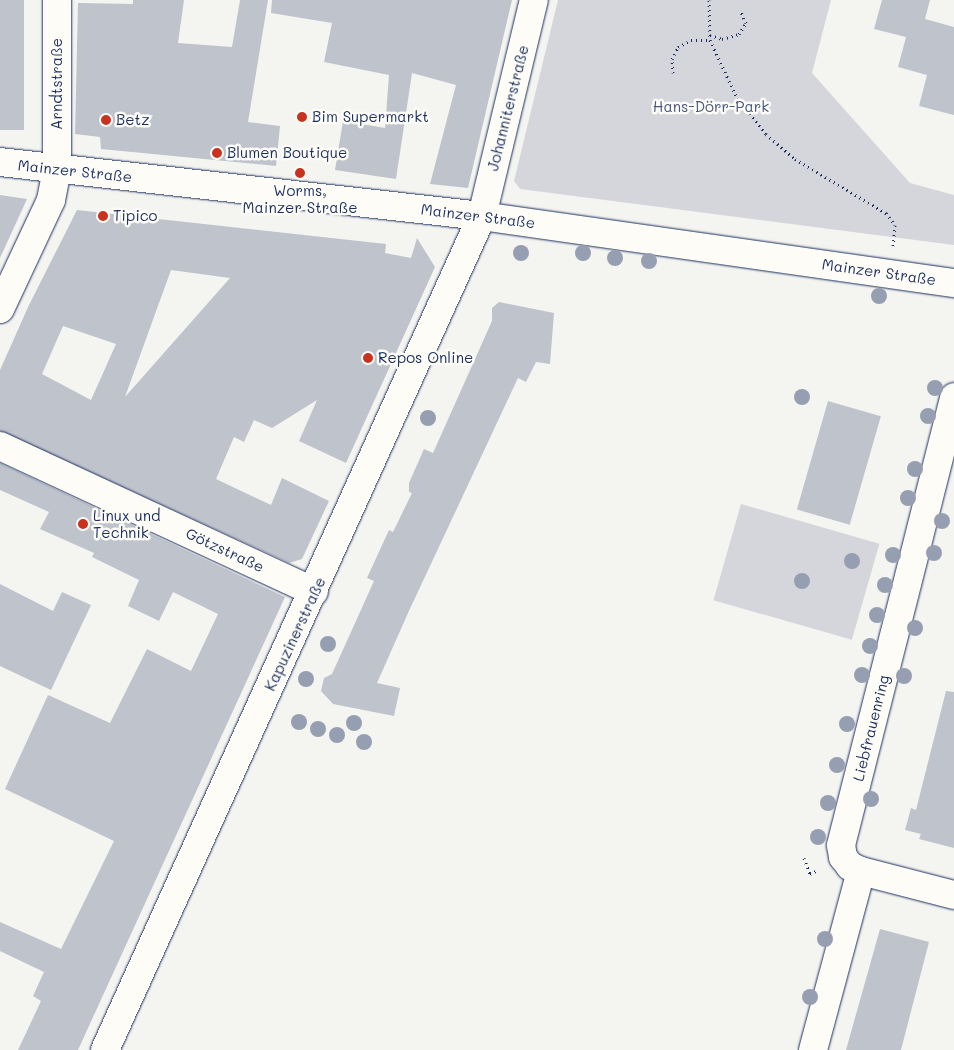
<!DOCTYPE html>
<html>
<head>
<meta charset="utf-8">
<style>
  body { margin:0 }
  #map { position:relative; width:954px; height:1050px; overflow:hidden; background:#f4f4f1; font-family:Mali,sans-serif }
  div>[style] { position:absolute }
  .green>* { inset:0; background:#d4d6db; transform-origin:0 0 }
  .building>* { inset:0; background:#bfc3cc; transform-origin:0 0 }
  .path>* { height:3px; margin-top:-1.5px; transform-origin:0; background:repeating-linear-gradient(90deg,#1b2f5e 0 1px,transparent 0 5px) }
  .roads { filter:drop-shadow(0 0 1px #1b2f5e) drop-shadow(0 0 1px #1b2f5e) }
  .minor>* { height:28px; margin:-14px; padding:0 14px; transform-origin:14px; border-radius:14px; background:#fdfcf7 }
  .tertiary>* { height:28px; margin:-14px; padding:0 14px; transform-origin:14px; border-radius:14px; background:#fdfcf7 }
  .secondary>* { height:28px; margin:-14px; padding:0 14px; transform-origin:14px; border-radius:14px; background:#fdfcf7 }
  .trees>* { width:16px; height:16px; margin:-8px; border-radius:50%; background:#969fb1 }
  .dots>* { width:14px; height:14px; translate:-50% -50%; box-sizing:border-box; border:2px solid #fdfcf7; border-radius:50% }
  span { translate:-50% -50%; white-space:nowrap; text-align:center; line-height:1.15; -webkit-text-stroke:5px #fdfcf7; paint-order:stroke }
  .street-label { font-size:15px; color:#1b2f5e }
  .park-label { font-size:15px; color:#49597d }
  .poi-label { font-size:15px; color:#1b2f5e }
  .left { translate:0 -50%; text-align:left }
</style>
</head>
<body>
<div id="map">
  <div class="green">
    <div style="clip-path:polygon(558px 0,831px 0,812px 73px,910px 183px,954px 195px,954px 245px,520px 189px,514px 181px)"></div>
    <div style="left:741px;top:504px;width:144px;height:100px;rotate:16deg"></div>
  </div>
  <div class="building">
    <div style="left:0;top:0;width:24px;height:130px"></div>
    <div style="clip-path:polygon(133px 0,184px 0,178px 43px,232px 47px,240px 0,268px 0,248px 122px,280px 126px,276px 166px,101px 149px,100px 137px,75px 134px,78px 3px,133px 4px)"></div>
    <div style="clip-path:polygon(272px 0,512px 0,468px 188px,430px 184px,456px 85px,412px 73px,396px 179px,335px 170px,343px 121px,385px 128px,389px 75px,324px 62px,332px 23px,271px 13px)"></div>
    <div style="clip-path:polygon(882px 0,930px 0,925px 19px,954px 27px,954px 115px,919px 106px,927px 75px,898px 67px,906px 37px,874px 29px)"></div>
    <div style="clip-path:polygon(0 195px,27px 199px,0 258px)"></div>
    <div style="clip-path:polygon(evenodd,77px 210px,386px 244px,385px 253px,411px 258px,417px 238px,435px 267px,346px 463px,299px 441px,317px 400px,272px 428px,254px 420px,244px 442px,234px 437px,216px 479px,271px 505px,282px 478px,329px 501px,302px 559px,289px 563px,0 431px,0 370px,29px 305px,77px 210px,171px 270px,230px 278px,125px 397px,171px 270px,77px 210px,63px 326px,116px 344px,91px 400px,42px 374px,63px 326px)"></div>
    <div style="clip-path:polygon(499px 302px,554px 313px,550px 364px,536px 362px,526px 382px,518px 378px,408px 613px,377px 683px,400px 688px,394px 716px,333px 704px,321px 691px,324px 678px,332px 674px,374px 581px,367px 578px,389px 530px,393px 532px,412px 493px,409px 492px,409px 483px,424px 449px,433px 453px,492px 321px,492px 308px)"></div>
    <div style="left:828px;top:401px;width:55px;height:113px;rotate:16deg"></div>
    <div style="clip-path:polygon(0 463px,285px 597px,78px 1050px,18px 1050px,41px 1001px,33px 996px,44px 972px,0 951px,0 922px,61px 949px,114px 841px,5px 789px,48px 695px,110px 723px,147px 649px,191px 671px,218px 614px,173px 592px,159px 621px,128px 606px,139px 580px,92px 557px,94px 553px,40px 529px,49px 512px,0 490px)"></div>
    <div style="clip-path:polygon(0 584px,53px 611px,62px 592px,91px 605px,51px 690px,0 666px)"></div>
    <div style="clip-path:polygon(946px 691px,954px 692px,954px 848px,919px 839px,921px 834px,905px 830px,911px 808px,916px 810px)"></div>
    <div style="clip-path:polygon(880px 929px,929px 942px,901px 1050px,846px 1050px)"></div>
  </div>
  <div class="path">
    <div style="left:709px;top:0;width:40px;rotate:88.6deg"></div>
    <div style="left:710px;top:40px;width:64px;rotate:65deg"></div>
    <div style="left:737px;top:98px;width:46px;rotate:51.1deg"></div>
    <div style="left:766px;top:134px;width:38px;rotate:41deg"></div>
    <div style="left:795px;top:159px;width:106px;rotate:30.7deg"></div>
    <div style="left:886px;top:213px;width:15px;rotate:53deg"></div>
    <div style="left:895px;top:225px;width:21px;rotate:95deg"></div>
    <div style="left:710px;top:35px;width:13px;rotate:18deg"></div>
    <div style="left:722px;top:39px;width:18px;rotate:-16deg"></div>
    <div style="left:739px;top:34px;width:13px;rotate:-58deg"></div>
    <div style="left:746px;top:23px;width:12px;rotate:-114deg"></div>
    <div style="left:673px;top:73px;width:14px;rotate:-94deg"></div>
    <div style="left:672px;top:59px;width:13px;rotate:-63deg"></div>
    <div style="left:678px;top:47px;width:15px;rotate:-28deg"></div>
    <div style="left:691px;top:40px;width:19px"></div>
    <div style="left:804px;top:858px;width:17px;rotate:69deg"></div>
    <div style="left:810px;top:874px;width:9px;rotate:-27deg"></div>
  </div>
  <div class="roads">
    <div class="minor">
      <div style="left:0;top:309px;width:120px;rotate:-64.9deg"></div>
      <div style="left:51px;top:200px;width:32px;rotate:-79deg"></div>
      <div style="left:0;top:446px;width:346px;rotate:24.9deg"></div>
      <div style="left:861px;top:871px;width:96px;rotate:14.5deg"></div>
      <div style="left:105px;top:1050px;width:915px;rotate:-65.68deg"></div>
      <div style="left:482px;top:216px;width:222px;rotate:-76.5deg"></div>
      <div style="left:813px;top:1050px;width:185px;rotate:-75deg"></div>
      <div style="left:861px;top:871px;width:12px;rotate:-156deg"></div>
      <div style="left:850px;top:866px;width:11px;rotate:-128deg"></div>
      <div style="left:843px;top:857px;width:12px;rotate:-99deg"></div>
      <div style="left:841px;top:845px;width:462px;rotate:-75.8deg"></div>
    </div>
    <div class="tertiary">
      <div style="left:57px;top:0;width:169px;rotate:90deg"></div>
    </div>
    <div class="secondary">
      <div style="left:0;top:162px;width:485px;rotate:6.4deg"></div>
      <div style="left:482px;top:216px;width:477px;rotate:8.1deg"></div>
    </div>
  </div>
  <div class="trees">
    <div style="left:521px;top:253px"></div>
    <div style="left:583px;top:253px"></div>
    <div style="left:615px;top:258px"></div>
    <div style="left:649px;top:261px"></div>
    <div style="left:879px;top:296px"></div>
    <div style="left:935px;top:388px"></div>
    <div style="left:802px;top:397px"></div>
    <div style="left:928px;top:416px"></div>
    <div style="left:428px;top:418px"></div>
    <div style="left:915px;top:469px"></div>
    <div style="left:908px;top:498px"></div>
    <div style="left:942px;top:521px"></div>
    <div style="left:934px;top:553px"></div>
    <div style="left:893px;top:555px"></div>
    <div style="left:852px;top:561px"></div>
    <div style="left:802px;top:581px"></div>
    <div style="left:885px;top:585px"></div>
    <div style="left:877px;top:615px"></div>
    <div style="left:915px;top:628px"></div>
    <div style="left:328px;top:644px"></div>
    <div style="left:870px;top:646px"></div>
    <div style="left:862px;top:675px"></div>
    <div style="left:904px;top:676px"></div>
    <div style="left:306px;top:679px"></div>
    <div style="left:299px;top:722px"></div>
    <div style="left:354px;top:723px"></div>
    <div style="left:847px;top:724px"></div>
    <div style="left:318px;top:729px"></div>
    <div style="left:337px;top:735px"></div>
    <div style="left:364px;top:742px"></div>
    <div style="left:837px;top:765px"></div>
    <div style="left:871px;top:799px"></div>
    <div style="left:828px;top:803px"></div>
    <div style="left:818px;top:837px"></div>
    <div style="left:825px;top:939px"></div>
    <div style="left:810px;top:997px"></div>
  </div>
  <div class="dots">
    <div style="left:302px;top:117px;background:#c8321e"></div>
    <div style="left:106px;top:120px;background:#c8321e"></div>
    <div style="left:217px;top:153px;background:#c8321e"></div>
    <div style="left:300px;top:173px;background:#c8321e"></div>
    <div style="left:103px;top:216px;background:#c8321e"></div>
    <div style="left:368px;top:358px;background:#c8321e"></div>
    <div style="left:83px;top:524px;background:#c8321e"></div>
  </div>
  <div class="street-label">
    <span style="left:57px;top:84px;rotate:-90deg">Arndtstraße</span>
    <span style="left:508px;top:108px;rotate:-76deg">Johanniterstraße</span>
    <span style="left:75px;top:171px;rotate:6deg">Mainzer Straße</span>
    <span style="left:478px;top:216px;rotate:7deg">Mainzer Straße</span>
    <span style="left:879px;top:272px;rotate:8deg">Mainzer Straße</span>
    <span style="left:225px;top:550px;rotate:25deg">Götzstraße</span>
    <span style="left:295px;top:634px;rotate:-65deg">Kapuzinerstraße</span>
    <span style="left:871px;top:728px;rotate:-76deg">Liebfrauenring</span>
  </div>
  <div class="park-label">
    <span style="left:711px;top:107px">Hans-Dörr-Park</span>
  </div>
  <div class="poi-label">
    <span class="left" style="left:312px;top:117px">Bim Supermarkt</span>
    <span class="left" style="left:116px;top:120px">Betz</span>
    <span class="left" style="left:227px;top:153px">Blumen Boutique</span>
    <span style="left:300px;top:199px">Worms,<br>Mainzer Straße</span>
    <span class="left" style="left:113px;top:216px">Tipico</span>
    <span class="left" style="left:378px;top:358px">Repos Online</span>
    <span class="left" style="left:93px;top:524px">Linux und<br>Technik</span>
  </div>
</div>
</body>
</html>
